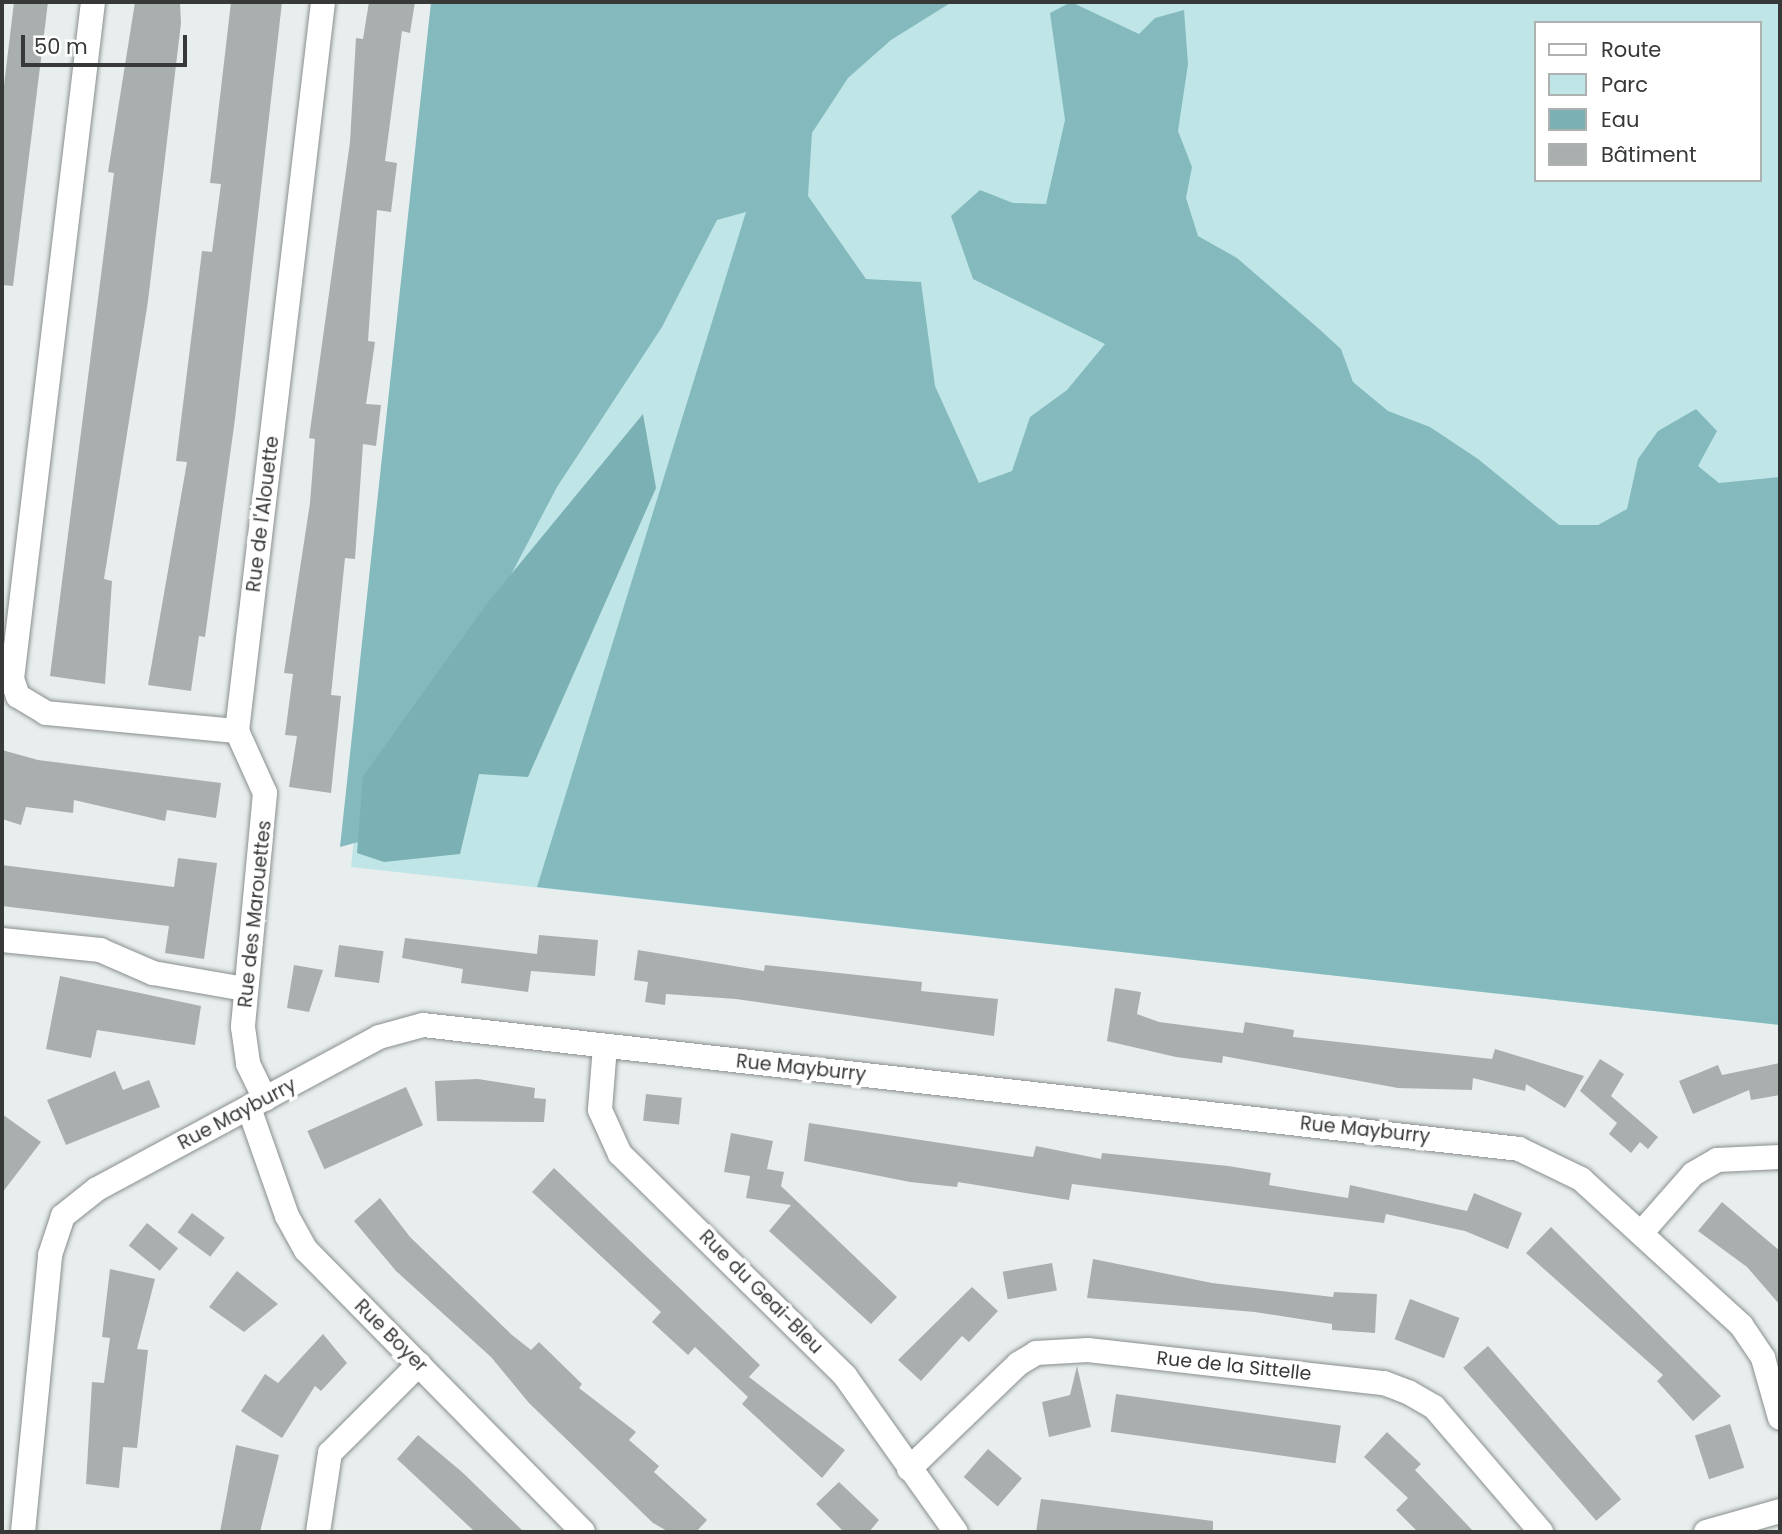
<!DOCTYPE html>
<html>
<head>
<meta charset="utf-8">
<style>
  body { margin:0 }
  #map { position:relative; width:1782px; height:1534px; overflow:hidden; background:#e8eeee; font-family:Poppins,sans-serif }
  div>[style] { position:absolute }
  .green>* { inset:0; background:#bfe5e7 }
  .forest>* { inset:0; background:#84babe }
  .water>* { inset:0; background:#7bb0b4 }
  .building>* { inset:0; background:#a9aeae; transform-origin:0 0 }
  .roads { filter:drop-shadow(0 0 2px #898e8e) drop-shadow(0 0 2px #898e8e) }
  .minor>* { height:24px; margin:-12px; padding:0 12px; transform-origin:12px; border-radius:12px; background:#fff }
  span { translate:-50% -50%; white-space:nowrap; text-align:center; line-height:1.15; -webkit-text-stroke:7px #fff; paint-order:stroke }
  .street-label { font-size:19px; color:#373939 }
  .frame { position:absolute; inset:0; border:4px solid #373939; pointer-events:none }
  .legend { position:absolute; left:1534px; top:21px; width:228px; height:161px; box-sizing:border-box; background:#fff; border:2px solid #afb0b0; margin:0; padding:9px 12px; list-style:none; font-size:21px; color:#373939 }
  .legend li { display:flex; align-items:center; gap:14px; height:35px }
  .legend b { width:35px; border:2px solid #afb0b0 }
  .scale { position:absolute; left:21px; top:35px; width:166px; height:32px; box-sizing:border-box; border:4px solid #373939; border-top:0; padding-left:9px; font-size:21px; line-height:24px; white-space:nowrap; color:#373939; -webkit-text-stroke:5px #fff; paint-order:stroke }
</style>
</head>
<body>
<div id="map">
  <div class="green">
    <div style="clip-path:polygon(evenodd,442px 2px,1780px 2px,1780px 1025px,351px 867px,442px 2px,1535px 23px,1759px 23px,1759px 180px,1535px 180px,1535px 23px)"></div>
  </div>
  <div class="forest">
    <div style="clip-path:polygon(431px 2px,952px 2px,891px 40px,848px 78px,812px 133px,808px 196px,866px 279px,921px 282px,935px 386px,979px 483px,1012px 471px,1030px 417px,1067px 390px,1105px 344px,973px 279px,951px 216px,980px 190px,1013px 203px,1046px 204px,1065px 120px,1050px 13px,1071px 2px,1139px 34px,1155px 18px,1184px 10px,1188px 64px,1178px 131px,1192px 167px,1186px 198px,1198px 236px,1237px 258px,1318px 328px,1341px 349px,1353px 382px,1388px 411px,1430px 427px,1478px 459px,1559px 525px,1598px 525px,1627px 509px,1638px 459px,1658px 431px,1696px 409px,1717px 431px,1698px 466px,1719px 483px,1780px 477px,1780px 1025px,537px 887px,746px 212px,717px 220px,662px 327px,557px 487px,373px 838px,340px 847px)"></div>
  </div>
  <div class="water">
    <div style="clip-path:polygon(643px 414px,656px 488px,528px 777px,479px 774px,460px 854px,384px 862px,357px 853px,363px 776px,489px 601px)"></div>
  </div>
  <div class="building">
    <div style="clip-path:polygon(14px 2px,48px 2px,13px 286px,2px 285px,2px 102px)"></div>
    <div style="clip-path:polygon(135px 2px,180px 2px,181px 23px,148px 301px,104px 579px,112px 581px,105px 684px,50px 676px,114px 173px,108px 172px)"></div>
    <div style="clip-path:polygon(231px 2px,282px 2px,235px 419px,205px 637px,199px 636px,191px 691px,148px 685px,187px 462px,176px 461px,202px 251px,212px 252px,221px 184px,210px 183px)"></div>
    <div style="clip-path:polygon(369px 2px,415px 2px,410px 33px,402px 31px,385px 161px,397px 163px,391px 212px,377px 210px,368px 341px,375px 342px,366px 404px,381px 405px,376px 446px,363px 444px,355px 559px,345px 558px,331px 695px,341px 696px,331px 793px,289px 787px,297px 736px,285px 735px,293px 674px,284px 673px,310px 503px,315px 439px,309px 438px,350px 142px,356px 38px,363px 39px)"></div>
    <div style="clip-path:polygon(2px 750px,38px 760px,221px 783px,216px 818px,167px 810px,165px 821px,74px 800px,73px 813px,26px 807px,21px 825px,2px 819px)"></div>
    <div style="clip-path:polygon(178px 858px,217px 863px,204px 959px,165px 953px,169px 926px,2px 906px,2px 865px,174px 887px)"></div>
    <div style="clip-path:polygon(539px 935px,598px 940px,595px 976px,531px 971px,528px 992px,461px 983px,463px 969px,402px 958px,405px 938px,537px 954px)"></div>
    <div style="left:339px;top:945px;width:45px;height:32px;rotate:8deg"></div>
    <div style="clip-path:polygon(638px 950px,764px 971px,765px 965px,922px 982px,921px 991px,998px 999px,994px 1036px,736px 999px,666px 994px,665px 1005px,645px 1002px,648px 982px,634px 980px)"></div>
    <div style="clip-path:polygon(294px 965px,323px 970px,309px 1012px,287px 1008px)"></div>
    <div style="clip-path:polygon(60px 976px,201px 1006px,195px 1045px,97px 1030px,91px 1058px,46px 1049px)"></div>
    <div style="clip-path:polygon(1115px 988px,1141px 992px,1137px 1014px,1159px 1022px,1243px 1033px,1245px 1022px,1294px 1030px,1293px 1037px,1492px 1059px,1495px 1049px,1584px 1076px,1565px 1108px,1526px 1084px,1525px 1091px,1473px 1078px,1472px 1090px,1398px 1088px,1223px 1056px,1222px 1063px,1176px 1057px,1107px 1041px)"></div>
    <div style="clip-path:polygon(1600px 1059px,1624px 1074px,1611px 1096px,1658px 1137px,1648px 1149px,1640px 1142px,1631px 1153px,1609px 1134px,1617px 1123px,1580px 1091px)"></div>
    <div style="clip-path:polygon(1780px 1063px,1780px 1095px,1751px 1100px,1749px 1090px,1693px 1114px,1679px 1081px,1718px 1065px,1722px 1075px)"></div>
    <div style="clip-path:polygon(115px 1071px,123px 1090px,149px 1080px,160px 1107px,66px 1145px,47px 1100px)"></div>
    <div style="clip-path:polygon(478px 1079px,535px 1088px,534px 1098px,546px 1099px,544px 1122px,437px 1121px,435px 1081px)"></div>
    <div style="left:406px;top:1087px;width:42px;height:108px;rotate:66deg"></div>
    <div style="left:646px;top:1094px;width:36px;height:27px;rotate:6deg"></div>
    <div style="clip-path:polygon(2px 1114px,41px 1142px,2px 1193px)"></div>
    <div style="clip-path:polygon(809px 1123px,1033px 1157px,1036px 1146px,1101px 1159px,1102px 1153px,1228px 1166px,1271px 1173px,1269px 1185px,1348px 1198px,1350px 1185px,1467px 1211px,1474px 1193px,1522px 1213px,1508px 1249px,1465px 1231px,1386px 1214px,1384px 1223px,1072px 1184px,1069px 1200px,958px 1182px,957px 1187px,910px 1182px,804px 1161px)"></div>
    <div style="clip-path:polygon(731px 1133px,773px 1141px,767px 1169px,784px 1172px,781px 1186px,897px 1297px,871px 1324px,769px 1231px,791px 1205px,746px 1198px,750px 1176px,724px 1172px)"></div>
    <div style="clip-path:polygon(554px 1168px,760px 1365px,749px 1377px,845px 1450px,822px 1478px,742px 1404px,748px 1397px,695px 1347px,688px 1355px,652px 1322px,661px 1312px,532px 1192px)"></div>
    <div style="clip-path:polygon(380px 1198px,410px 1237px,512px 1335px,531px 1350px,539px 1342px,582px 1384px,579px 1388px,636px 1432px,629px 1440px,659px 1466px,654px 1472px,707px 1520px,696px 1532px,669px 1532px,653px 1523px,529px 1403px,491px 1357px,396px 1271px,354px 1221px)"></div>
    <div style="clip-path:polygon(1722px 1202px,1780px 1251px,1780px 1305px,1747px 1267px,1698px 1231px)"></div>
    <div style="left:192px;top:1213px;width:41px;height:24px;rotate:37deg"></div>
    <div style="left:147px;top:1223px;width:40px;height:29px;rotate:39deg"></div>
    <div style="clip-path:polygon(1551px 1227px,1721px 1396px,1693px 1421px,1657px 1381px,1663px 1375px,1526px 1253px)"></div>
    <div style="clip-path:polygon(1093px 1259px,1212px 1283px,1333px 1297px,1334px 1292px,1377px 1294px,1375px 1333px,1332px 1330px,1332px 1324px,1255px 1312px,1087px 1298px)"></div>
    <div style="left:1052px;top:1263px;width:28px;height:50px;rotate:80deg"></div>
    <div style="clip-path:polygon(110px 1269px,155px 1279px,137px 1349px,148px 1350px,137px 1448px,123px 1447px,119px 1488px,86px 1484px,92px 1382px,104px 1383px,110px 1338px,102px 1337px)"></div>
    <div style="clip-path:polygon(237px 1271px,278px 1304px,244px 1332px,209px 1307px)"></div>
    <div style="clip-path:polygon(972px 1287px,998px 1311px,969px 1342px,962px 1336px,921px 1381px,898px 1360px)"></div>
    <div style="left:1410px;top:1299px;width:53px;height:43px;rotate:21deg"></div>
    <div style="clip-path:polygon(323px 1334px,347px 1363px,321px 1391px,315px 1386px,282px 1438px,241px 1411px,265px 1374px,278px 1383px)"></div>
    <div style="left:1488px;top:1346px;width:203px;height:33px;rotate:49deg"></div>
    <div style="clip-path:polygon(1077px 1366px,1091px 1427px,1049px 1437px,1042px 1402px,1070px 1395px)"></div>
    <div style="left:1116px;top:1394px;width:227px;height:38px;rotate:8deg"></div>
    <div style="left:1730px;top:1424px;width:46px;height:37px;rotate:72deg"></div>
    <div style="clip-path:polygon(1387px 1432px,1421px 1464px,1415px 1470px,1474px 1532px,1418px 1532px,1396px 1510px,1408px 1498px,1364px 1457px)"></div>
    <div style="clip-path:polygon(418px 1435px,462px 1472px,524px 1532px,475px 1532px,397px 1459px)"></div>
    <div style="clip-path:polygon(236px 1445px,279px 1455px,260px 1532px,220px 1532px)"></div>
    <div style="left:988px;top:1449px;width:45px;height:37px;rotate:41deg"></div>
    <div style="clip-path:polygon(839px 1482px,879px 1520px,869px 1532px,844px 1532px,816px 1504px)"></div>
    <div style="clip-path:polygon(1041px 1499px,1213px 1521px,1213px 1532px,1036px 1532px)"></div>
  </div>
  <div class="roads">
    <div class="minor">
      <div style="left:93px;top:2px;width:682px;rotate:96.82deg"></div>
      <div style="left:12px;top:679px;width:18px;rotate:71deg"></div>
      <div style="left:18px;top:696px;width:33px;rotate:31deg"></div>
      <div style="left:46px;top:713px;width:192px;rotate:5.4deg"></div>
      <div style="left:237px;top:731px;width:734px;rotate:-83.27deg"></div>
      <div style="left:237px;top:731px;width:68px;rotate:65.7deg"></div>
      <div style="left:265px;top:793px;width:235px;rotate:95.4deg"></div>
      <div style="left:243px;top:1027px;width:37px;rotate:82deg"></div>
      <div style="left:248px;top:1064px;width:39px;rotate:64deg"></div>
      <div style="left:2px;top:940px;width:99px;rotate:5.8deg"></div>
      <div style="left:100px;top:950px;width:58px;rotate:23.5deg"></div>
      <div style="left:153px;top:973px;width:93px;rotate:9.9deg"></div>
      <div style="left:605px;top:1046px;width:64px;rotate:94.5deg"></div>
      <div style="left:600px;top:1110px;width:48px;rotate:65.6deg"></div>
      <div style="left:620px;top:1154px;width:316px;rotate:44.6deg"></div>
      <div style="left:845px;top:1376px;width:191px;rotate:54.6deg"></div>
      <div style="left:249px;top:1108px;width:114px;rotate:70.6deg"></div>
      <div style="left:287px;top:1216px;width:39px;rotate:61deg"></div>
      <div style="left:306px;top:1250px;width:395px;rotate:45.5deg"></div>
      <div style="left:1643px;top:1231px;width:76px;rotate:-48.7deg"></div>
      <div style="left:1693px;top:1174px;width:28px;rotate:-30deg"></div>
      <div style="left:1717px;top:1160px;width:63px;rotate:-2.7deg"></div>
      <div style="left:909px;top:1469px;width:151px;rotate:-43.9deg"></div>
      <div style="left:1018px;top:1364px;width:21px;rotate:-31deg"></div>
      <div style="left:1036px;top:1353px;width:52px;rotate:-3.3deg"></div>
      <div style="left:1088px;top:1350px;width:298px;rotate:6.4deg"></div>
      <div style="left:1384px;top:1383px;width:26px;rotate:21deg"></div>
      <div style="left:1408px;top:1392px;width:30px;rotate:30deg"></div>
      <div style="left:1434px;top:1407px;width:165px;rotate:49.4deg"></div>
      <div style="left:23px;top:1532px;width:278px;rotate:-84.4deg"></div>
      <div style="left:50px;top:1255px;width:41px;rotate:-71.6deg"></div>
      <div style="left:63px;top:1216px;width:43px;rotate:-38.5deg"></div>
      <div style="left:97px;top:1189px;width:320px;rotate:-28.3deg"></div>
      <div style="left:379px;top:1037px;width:46px;rotate:-15.3deg"></div>
      <div style="left:423px;top:1025px;width:1103px;rotate:6.45deg"></div>
      <div style="left:1519px;top:1149px;width:69px;rotate:25.8deg"></div>
      <div style="left:1581px;top:1179px;width:217px;rotate:42.4deg"></div>
      <div style="left:1741px;top:1325px;width:40px;rotate:56deg"></div>
      <div style="left:1763px;top:1358px;width:62px;rotate:74.2deg"></div>
      <div style="left:318px;top:1532px;width:80px;rotate:-81.4deg"></div>
      <div style="left:330px;top:1453px;width:126px;rotate:-45deg"></div>
      <div style="left:1706px;top:1532px;width:77px;rotate:-15.8deg"></div>
    </div>
  </div>
  <div class="street-label">
    <span style="left:263px;top:514px;rotate:-83deg">Rue de l'Alouette</span>
    <span style="left:255px;top:914px;rotate:-84deg">Rue des Marouettes</span>
    <span style="left:801px;top:1068px;rotate:6deg">Rue Mayburry</span>
    <span style="left:237px;top:1114px;rotate:-28deg">Rue Mayburry</span>
    <span style="left:1365px;top:1130px;rotate:6deg">Rue Mayburry</span>
    <span style="left:761px;top:1292px;rotate:45deg">Rue du Geai-Bleu</span>
    <span style="left:391px;top:1336px;rotate:45deg">Rue Boyer</span>
    <span style="left:1234px;top:1366px;rotate:6deg">Rue de la Sittelle</span>
  </div>
  <div class="frame"></div>
  <ul class="legend">
  <li><b style="height:9px;background:#fff"></b>Route</li>
  <li><b style="height:19px;background:#bfe5e7"></b>Parc</li>
  <li><b style="height:19px;background:#7bb0b4"></b>Eau</li>
  <li><b style="height:19px;background:#a9aeae"></b>Bâtiment</li>
  </ul>
  <div class="scale">50 m</div>
</div>
</body>
</html>
